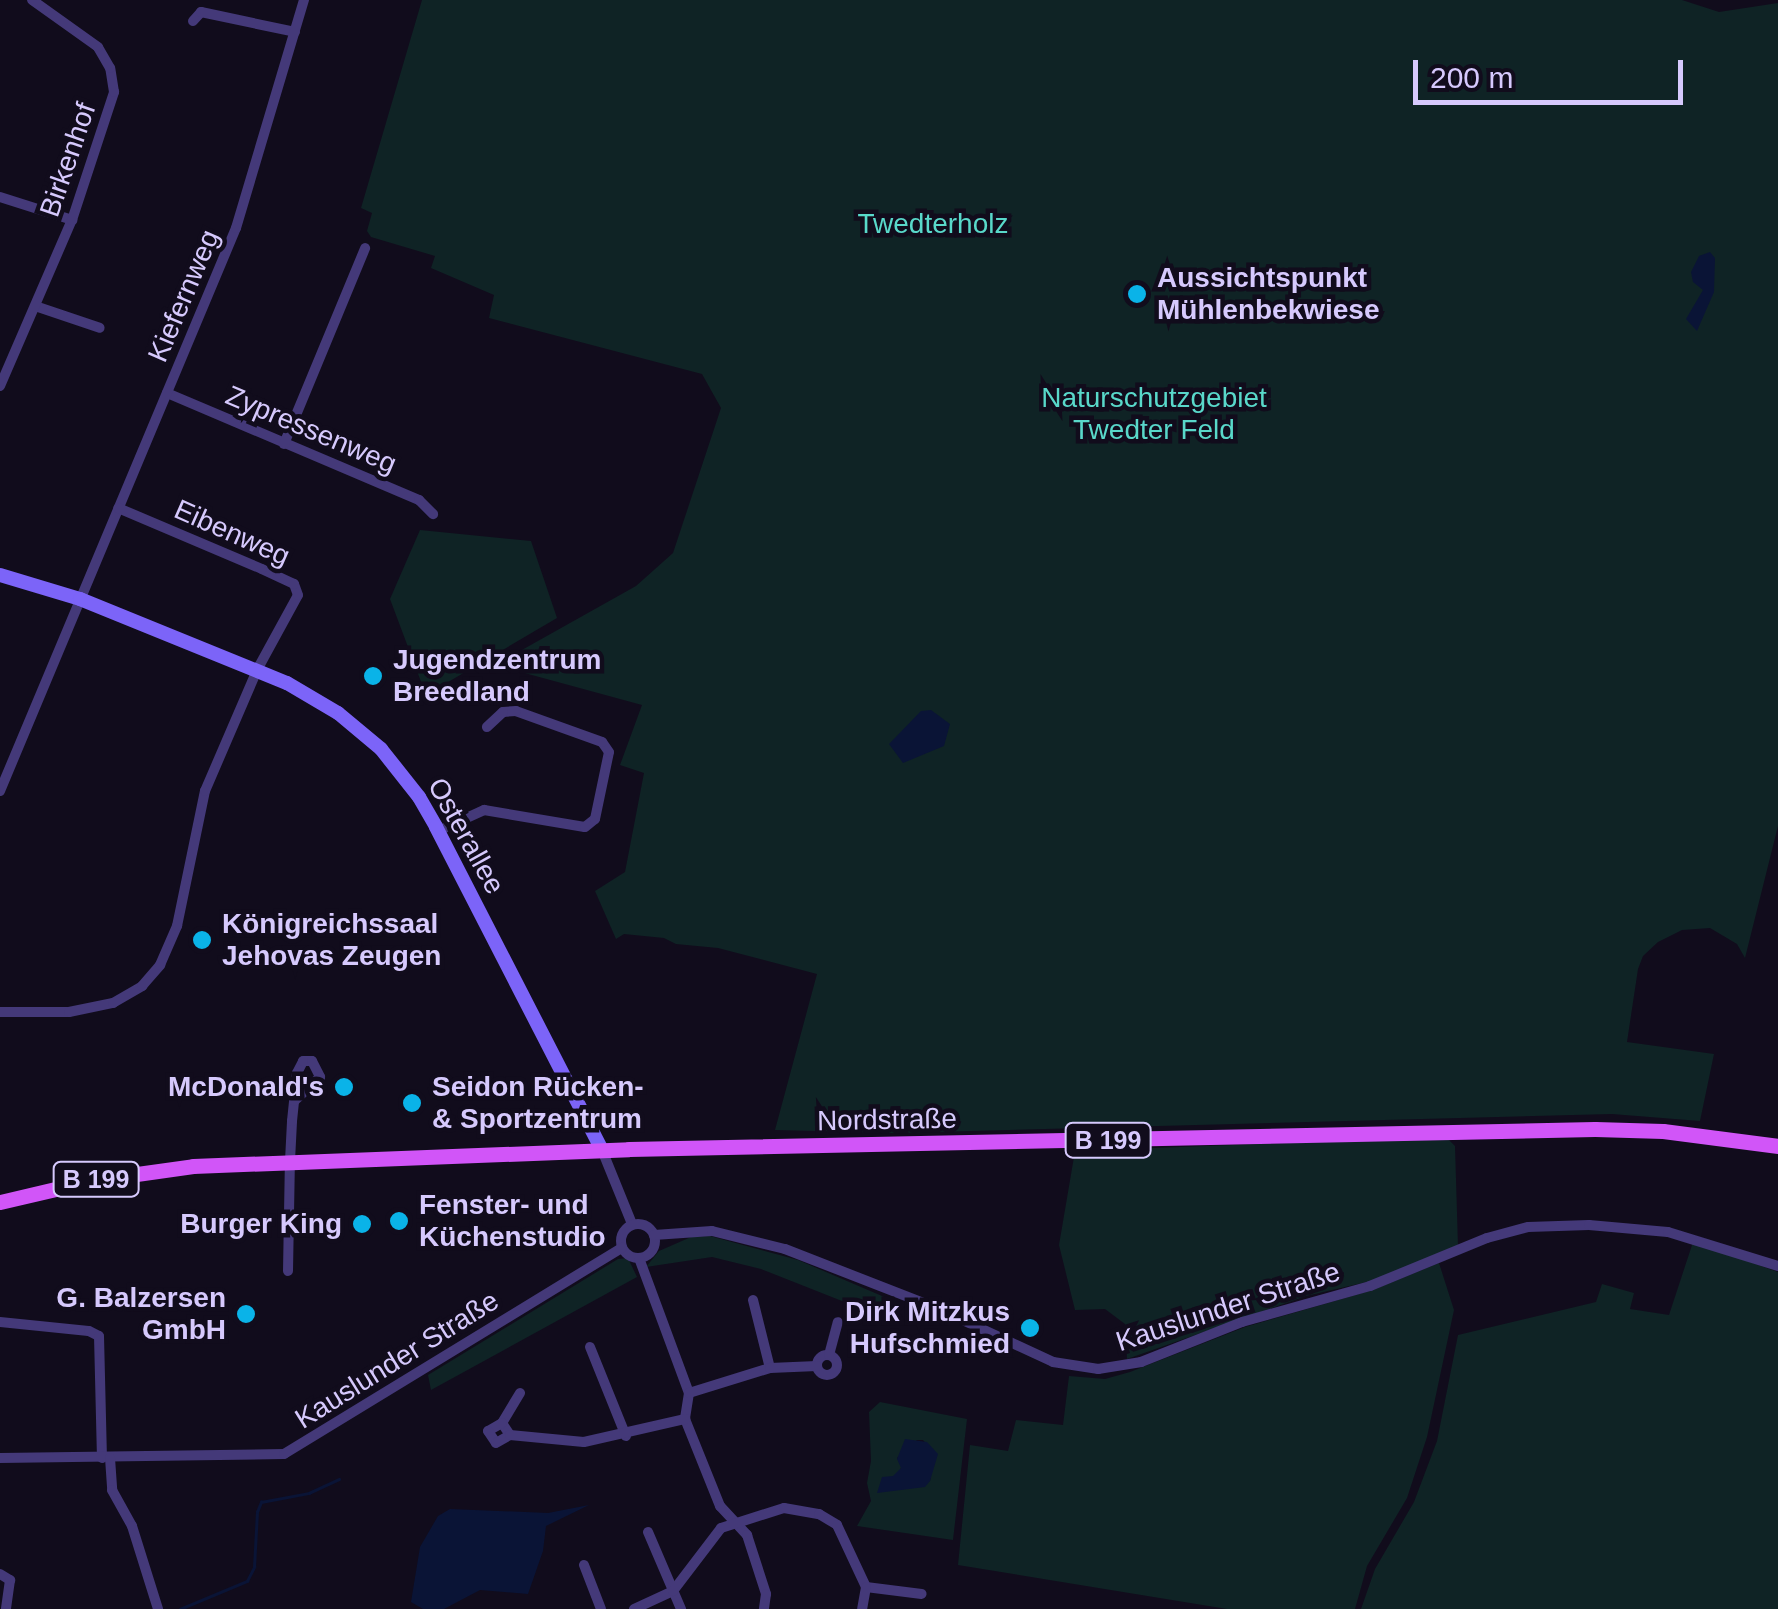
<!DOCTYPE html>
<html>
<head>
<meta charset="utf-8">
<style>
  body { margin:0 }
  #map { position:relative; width:1778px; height:1609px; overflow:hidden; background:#110c1c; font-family:Arial,sans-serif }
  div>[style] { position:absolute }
  .green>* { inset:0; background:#0f2325 }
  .water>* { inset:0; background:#0a1436 }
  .stream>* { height:2.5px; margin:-1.25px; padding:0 1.25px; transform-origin:1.25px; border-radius:1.25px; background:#0a1436 }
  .street>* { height:10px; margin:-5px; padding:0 5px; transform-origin:5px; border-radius:5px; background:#443979 }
  .street>.ring { margin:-5px; padding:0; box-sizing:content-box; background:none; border:10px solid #443979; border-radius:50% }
  .secondary>* { height:14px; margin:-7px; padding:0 7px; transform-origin:7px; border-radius:7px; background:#7c64f8 }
  .primary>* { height:15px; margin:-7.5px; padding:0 7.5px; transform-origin:7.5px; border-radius:7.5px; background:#d155f8 }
  .dots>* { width:28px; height:28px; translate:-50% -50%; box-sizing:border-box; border:5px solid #110c1c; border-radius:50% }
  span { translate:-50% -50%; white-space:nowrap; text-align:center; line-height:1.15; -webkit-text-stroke:9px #110c1c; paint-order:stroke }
  .shield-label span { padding:2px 8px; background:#110c1c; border:2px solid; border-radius:8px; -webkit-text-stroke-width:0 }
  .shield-label { font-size:25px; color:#d6c9fd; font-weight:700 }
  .street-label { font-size:28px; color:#d6c9fd }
  .park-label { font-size:28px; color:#59d8ca }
  .poi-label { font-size:28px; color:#d6c9fd; font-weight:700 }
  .left { translate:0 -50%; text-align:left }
  .right { translate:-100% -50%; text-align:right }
  .scale { position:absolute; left:1413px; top:60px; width:270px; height:45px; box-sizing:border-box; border:5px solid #d6c9fd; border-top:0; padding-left:12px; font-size:30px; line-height:35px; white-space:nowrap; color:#d6c9fd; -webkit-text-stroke:8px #110c1c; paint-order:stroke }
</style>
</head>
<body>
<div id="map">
  <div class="green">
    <div style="clip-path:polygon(422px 0,1682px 0,1719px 12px,1778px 3px,1778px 826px,1745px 958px,1737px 944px,1710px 928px,1682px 930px,1658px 942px,1643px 956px,1638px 969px,1627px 1042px,1714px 1054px,1700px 1121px,1612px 1114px,896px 1133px,775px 1130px,817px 974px,718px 948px,676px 944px,664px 938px,624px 934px,616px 939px,595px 891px,625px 872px,644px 773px,620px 765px,642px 705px,495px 665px,636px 586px,673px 553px,721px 408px,702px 374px,489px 318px,494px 295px,431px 268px,435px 256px,371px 237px,367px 231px,372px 213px,361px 208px)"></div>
    <div style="clip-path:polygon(420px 530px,531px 541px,557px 618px,426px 695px,390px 599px)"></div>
    <div style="clip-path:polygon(1446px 1137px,1455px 1146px,1458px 1246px,1371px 1281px,1306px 1296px,1127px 1359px,1125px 1324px,1105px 1309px,1075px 1310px,1059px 1245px,1075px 1151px)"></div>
    <div style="clip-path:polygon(710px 1236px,798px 1260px,896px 1302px,890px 1320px,761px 1269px,712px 1257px,646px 1267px,659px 1251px,691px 1237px)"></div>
    <div style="clip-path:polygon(1693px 1242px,1778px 1272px,1778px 1609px,1361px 1609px,1375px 1569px,1414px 1502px,1437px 1441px,1458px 1335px,1596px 1302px,1602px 1284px,1634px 1293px,1630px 1309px,1669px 1315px)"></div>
    <div style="clip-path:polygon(628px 1258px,637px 1277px,431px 1390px,428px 1375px,618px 1259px)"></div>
    <div style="clip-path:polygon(1439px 1263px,1454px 1310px,1427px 1437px,1407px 1498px,1367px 1566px,1355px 1609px,1227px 1609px,958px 1565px,970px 1445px,1008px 1451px,1016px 1420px,1063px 1425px,1069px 1376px,1105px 1379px,1130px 1372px,1245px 1327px,1373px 1290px)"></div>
    <div style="clip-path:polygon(evenodd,880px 1402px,967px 1419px,953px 1540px,857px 1526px,871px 1501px,867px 1483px,871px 1461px,869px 1412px,880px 1402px,917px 1440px,923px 1440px,934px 1453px,930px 1481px,889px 1490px,902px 1466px,897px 1458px,917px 1440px)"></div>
  </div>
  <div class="water">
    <div style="clip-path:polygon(1710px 252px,1715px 258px,1714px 292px,1697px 331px,1686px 319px,1703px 290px,1693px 282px,1691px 272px,1699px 256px)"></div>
    <div style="clip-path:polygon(931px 710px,950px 724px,944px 746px,903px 763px,889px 744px,921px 711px)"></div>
    <div style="clip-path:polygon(905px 1439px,927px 1442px,938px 1454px,930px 1481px,925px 1487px,877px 1493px,882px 1477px,893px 1476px,901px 1468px,897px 1459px)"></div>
    <div style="clip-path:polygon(589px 1505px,546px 1526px,543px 1551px,528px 1594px,480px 1590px,444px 1609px,423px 1609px,411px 1602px,420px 1547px,438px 1516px,450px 1509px,548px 1513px)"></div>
  </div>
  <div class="stream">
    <div style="left:180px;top:1609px;width:73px;rotate:-22.7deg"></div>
    <div style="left:247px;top:1581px;width:16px;rotate:-63deg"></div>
    <div style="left:254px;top:1567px;width:55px;rotate:-86.9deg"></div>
    <div style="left:257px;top:1512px;width:11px;rotate:-68deg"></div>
    <div style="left:261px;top:1502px;width:49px;rotate:-10.6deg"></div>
    <div style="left:309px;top:1493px;width:33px;rotate:-25deg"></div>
  </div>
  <div class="street">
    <div style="left:193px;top:21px;width:12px;rotate:-48deg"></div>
    <div style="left:201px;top:12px;width:96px;rotate:12deg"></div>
    <div style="left:0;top:197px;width:76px;rotate:17.7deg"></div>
    <div style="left:38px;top:307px;width:65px;rotate:18.7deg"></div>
    <div style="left:0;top:386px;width:181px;rotate:-66.6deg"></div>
    <div style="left:72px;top:220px;width:135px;rotate:-71.8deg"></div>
    <div style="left:114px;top:92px;width:24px;rotate:-99deg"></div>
    <div style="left:110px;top:68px;width:24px;rotate:-120deg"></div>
    <div style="left:98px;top:47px;width:81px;rotate:-144.5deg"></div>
    <div style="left:167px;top:393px;width:274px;rotate:23deg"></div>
    <div style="left:419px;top:500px;width:20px;rotate:45deg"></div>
    <div style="left:284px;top:444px;width:212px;rotate:-67.5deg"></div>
    <div style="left:0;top:791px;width:610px;rotate:-67.26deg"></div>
    <div style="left:236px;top:228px;width:238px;rotate:-73.4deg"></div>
    <div style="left:438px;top:831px;width:51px;rotate:-24.5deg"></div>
    <div style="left:484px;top:810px;width:102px;rotate:9.6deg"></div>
    <div style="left:585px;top:827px;width:13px;rotate:-39deg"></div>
    <div style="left:595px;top:819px;width:68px;rotate:-78.2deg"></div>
    <div style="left:609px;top:752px;width:12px;rotate:-125deg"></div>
    <div style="left:602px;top:742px;width:91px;rotate:-160.2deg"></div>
    <div style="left:516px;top:711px;width:13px;rotate:176deg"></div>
    <div style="left:503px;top:712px;width:22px;rotate:137deg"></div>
    <div style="left:0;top:1012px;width:69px"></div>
    <div style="left:69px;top:1012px;width:45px;rotate:-11.6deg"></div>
    <div style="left:113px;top:1003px;width:34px;rotate:-30deg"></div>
    <div style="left:142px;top:986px;width:28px;rotate:-49deg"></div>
    <div style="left:160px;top:965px;width:43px;rotate:-66.4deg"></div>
    <div style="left:177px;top:926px;width:138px;rotate:-78.3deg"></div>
    <div style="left:205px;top:791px;width:132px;rotate:-66.7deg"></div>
    <div style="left:257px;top:670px;width:85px;rotate:-61.3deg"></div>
    <div style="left:298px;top:595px;width:12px;rotate:-110deg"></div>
    <div style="left:294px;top:584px;width:35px;rotate:-155deg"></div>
    <div style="left:262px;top:569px;width:156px;rotate:-157deg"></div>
    <div style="left:602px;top:1150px;width:80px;rotate:67.9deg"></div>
    <div class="ring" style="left:621px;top:1224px;width:24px;height:24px"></div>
    <div style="left:654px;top:1235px;width:58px;rotate:-3.9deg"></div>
    <div style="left:712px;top:1231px;width:75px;rotate:13.9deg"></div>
    <div style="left:785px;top:1249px;width:165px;rotate:21.3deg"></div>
    <div style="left:939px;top:1309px;width:126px;rotate:24.9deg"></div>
    <div style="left:1053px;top:1362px;width:46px;rotate:8.8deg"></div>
    <div style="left:1098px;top:1369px;width:44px;rotate:-9.2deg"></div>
    <div style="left:1141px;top:1362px;width:109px;rotate:-21.6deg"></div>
    <div style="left:1242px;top:1322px;width:133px;rotate:-15.7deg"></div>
    <div style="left:1370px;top:1286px;width:126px;rotate:-22.3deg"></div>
    <div style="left:1487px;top:1238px;width:42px;rotate:-15deg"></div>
    <div style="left:1528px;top:1227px;width:61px;rotate:-1.9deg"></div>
    <div style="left:1589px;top:1225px;width:79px;rotate:5.1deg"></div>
    <div style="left:1668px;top:1232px;width:115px;rotate:17.2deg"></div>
    <div style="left:639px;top:1258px;width:144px;rotate:69.7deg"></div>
    <div style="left:689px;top:1393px;width:26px;rotate:99deg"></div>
    <div style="left:685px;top:1419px;width:94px;rotate:68.1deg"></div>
    <div style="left:720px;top:1506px;width:40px;rotate:47deg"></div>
    <div style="left:747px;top:1535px;width:62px;rotate:72.1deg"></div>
    <div style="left:766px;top:1594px;width:15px;rotate:98deg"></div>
    <div style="left:288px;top:1271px;width:110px;rotate:-89deg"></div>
    <div style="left:290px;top:1161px;width:40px;rotate:-87.1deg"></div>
    <div style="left:292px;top:1121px;width:48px;rotate:-84.1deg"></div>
    <div style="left:297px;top:1073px;width:13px;rotate:-63deg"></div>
    <div style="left:303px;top:1061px;width:9px"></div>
    <div style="left:312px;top:1061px;width:18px;rotate:63deg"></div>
    <div style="left:320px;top:1077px;width:35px;rotate:137deg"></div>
    <div style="left:753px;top:1300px;width:70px;rotate:76deg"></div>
    <div style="left:0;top:1322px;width:89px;rotate:5.8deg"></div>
    <div style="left:89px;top:1331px;width:11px;rotate:27deg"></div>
    <div style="left:99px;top:1336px;width:122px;rotate:88.6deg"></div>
    <div style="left:590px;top:1347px;width:96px;rotate:68deg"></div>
    <div class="ring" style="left:817px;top:1355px;width:10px;height:10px"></div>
    <div style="left:829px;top:1355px;width:34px;rotate:-75deg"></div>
    <div style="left:689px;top:1393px;width:85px;rotate:-17.2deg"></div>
    <div style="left:770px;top:1368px;width:47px;rotate:-2.4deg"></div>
    <div style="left:502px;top:1423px;width:35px;rotate:-59deg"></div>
    <div style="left:510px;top:1435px;width:14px;rotate:-124deg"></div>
    <div style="left:502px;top:1423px;width:16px;rotate:150deg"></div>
    <div style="left:488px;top:1431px;width:14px;rotate:56deg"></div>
    <div style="left:496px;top:1443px;width:16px;rotate:-30deg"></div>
    <div style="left:510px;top:1435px;width:74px;rotate:5.4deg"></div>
    <div style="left:584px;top:1442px;width:104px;rotate:-12.8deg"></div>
    <div style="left:0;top:1458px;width:284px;rotate:-0.8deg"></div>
    <div style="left:284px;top:1454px;width:396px;rotate:-31.4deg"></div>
    <div style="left:110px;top:1458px;width:32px;rotate:86deg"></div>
    <div style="left:112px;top:1490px;width:41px;rotate:60.9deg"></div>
    <div style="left:132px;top:1526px;width:87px;rotate:72.6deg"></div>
    <div style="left:648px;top:1532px;width:84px;rotate:66.8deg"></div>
    <div style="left:584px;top:1565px;width:47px;rotate:68.9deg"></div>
    <div style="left:0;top:1574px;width:12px;rotate:31deg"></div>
    <div style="left:10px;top:1580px;width:29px;rotate:98deg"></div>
    <div style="left:866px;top:1587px;width:56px;rotate:7.1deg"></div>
    <div style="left:634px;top:1609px;width:43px;rotate:-24.8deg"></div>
    <div style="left:673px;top:1591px;width:79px;rotate:-52.7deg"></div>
    <div style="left:721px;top:1528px;width:66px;rotate:-17.6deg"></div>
    <div style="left:784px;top:1508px;width:36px;rotate:10deg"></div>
    <div style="left:819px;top:1514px;width:21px;rotate:31deg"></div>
    <div style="left:837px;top:1525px;width:68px;rotate:64.9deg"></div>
    <div style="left:866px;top:1587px;width:22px;rotate:100deg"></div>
  </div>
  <div class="secondary">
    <div style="left:0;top:575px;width:84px;rotate:16.7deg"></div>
    <div style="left:80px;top:599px;width:223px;rotate:22.1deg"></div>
    <div style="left:287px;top:683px;width:59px;rotate:30.5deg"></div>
    <div style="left:338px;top:713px;width:56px;rotate:39.9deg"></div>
    <div style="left:381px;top:749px;width:61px;rotate:51.6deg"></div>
    <div style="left:419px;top:797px;width:34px;rotate:60deg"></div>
    <div style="left:436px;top:827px;width:363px;rotate:62.8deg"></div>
  </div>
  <div class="primary">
    <div style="left:0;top:1202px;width:97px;rotate:-13.2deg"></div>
    <div style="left:94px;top:1180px;width:100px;rotate:-8deg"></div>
    <div style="left:193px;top:1166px;width:436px;rotate:-2.2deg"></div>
    <div style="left:629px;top:1149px;width:966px;rotate:-1.19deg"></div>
    <div style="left:1595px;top:1129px;width:68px;rotate:1.7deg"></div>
    <div style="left:1663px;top:1131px;width:116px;rotate:7.4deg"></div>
  </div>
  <div class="dots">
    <div style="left:1137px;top:294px;background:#0ab3e8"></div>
    <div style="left:373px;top:676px;background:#0ab3e8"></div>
    <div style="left:202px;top:940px;background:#0ab3e8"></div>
    <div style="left:344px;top:1087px;background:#0ab3e8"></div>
    <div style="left:412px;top:1103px;background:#0ab3e8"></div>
    <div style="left:399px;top:1221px;background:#0ab3e8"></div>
    <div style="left:362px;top:1224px;background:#0ab3e8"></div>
    <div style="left:246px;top:1314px;background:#0ab3e8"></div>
    <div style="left:1030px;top:1328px;background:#0ab3e8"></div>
  </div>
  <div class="shield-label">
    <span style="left:1108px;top:1140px">B 199</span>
    <span style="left:96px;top:1179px">B 199</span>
  </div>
  <div class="street-label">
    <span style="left:68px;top:160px;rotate:-71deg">Birkenhof</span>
    <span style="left:184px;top:296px;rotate:-67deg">Kiefernweg</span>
    <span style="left:311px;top:430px;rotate:23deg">Zypressenweg</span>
    <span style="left:232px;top:533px;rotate:24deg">Eibenweg</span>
    <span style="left:466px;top:836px;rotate:61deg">Osterallee</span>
    <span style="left:887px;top:1120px;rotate:-1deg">Nordstraße</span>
    <span style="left:1228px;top:1307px;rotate:-18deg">Kauslunder Straße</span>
    <span style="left:397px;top:1360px;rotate:-32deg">Kauslunder Straße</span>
  </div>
  <div class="park-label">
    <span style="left:933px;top:224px">Twedterholz</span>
    <span style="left:1154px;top:414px">Naturschutzgebiet<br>Twedter Feld</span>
  </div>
  <div class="poi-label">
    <span class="left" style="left:1157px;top:294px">Aussichtspunkt<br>Mühlenbekwiese</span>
    <span class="left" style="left:393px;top:676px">Jugendzentrum<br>Breedland</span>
    <span class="left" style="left:222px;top:940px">Königreichssaal<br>Jehovas Zeugen</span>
    <span class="right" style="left:324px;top:1087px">McDonald's</span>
    <span class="left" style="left:432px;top:1103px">Seidon Rücken-<br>&amp; Sportzentrum</span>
    <span class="left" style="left:419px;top:1221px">Fenster- und<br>Küchenstudio</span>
    <span class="right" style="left:342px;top:1224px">Burger King</span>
    <span class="right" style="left:226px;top:1314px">G. Balzersen<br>GmbH</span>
    <span class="right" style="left:1010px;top:1328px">Dirk Mitzkus<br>Hufschmied</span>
  </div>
  <div class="scale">200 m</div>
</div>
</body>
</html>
